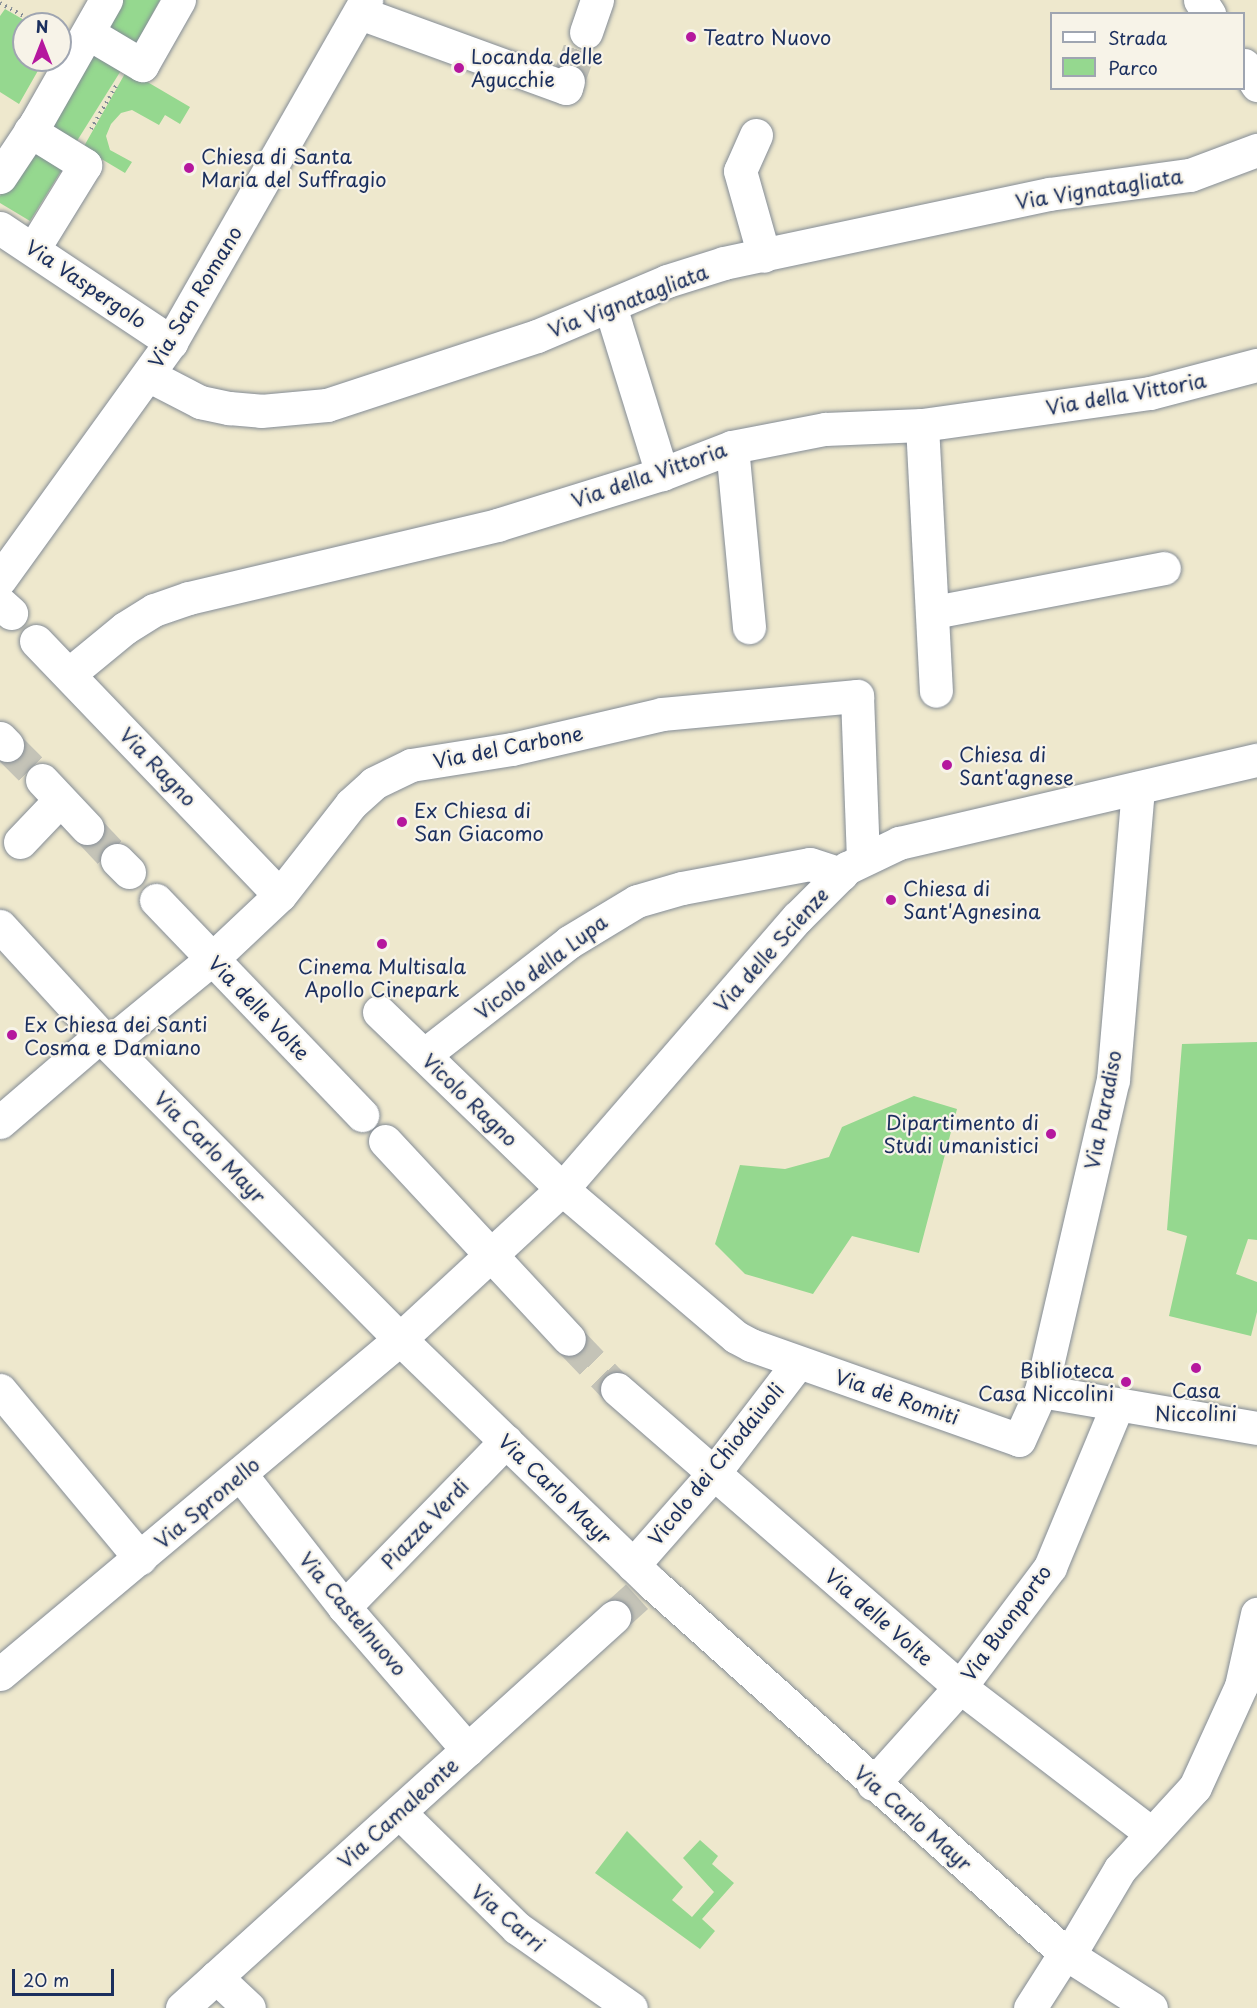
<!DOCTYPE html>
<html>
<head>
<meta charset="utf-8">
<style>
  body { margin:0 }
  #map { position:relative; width:1257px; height:2008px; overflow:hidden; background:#eee8cd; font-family:"Playpen Sans",sans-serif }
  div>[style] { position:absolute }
  .green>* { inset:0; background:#95d88f; transform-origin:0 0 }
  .minor-tunnel>* { height:33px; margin-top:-16.5px; transform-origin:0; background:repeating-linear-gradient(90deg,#c4c3b7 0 33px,transparent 0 49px) }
  .path>* { height:4px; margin-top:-2px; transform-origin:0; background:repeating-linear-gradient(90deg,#848c96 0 1.5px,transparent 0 6px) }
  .roads { filter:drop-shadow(0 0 2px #848c96) drop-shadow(0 0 2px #848c96) }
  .minor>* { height:33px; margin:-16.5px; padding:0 16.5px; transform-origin:16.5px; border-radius:16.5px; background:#fff }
  .dots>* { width:16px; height:16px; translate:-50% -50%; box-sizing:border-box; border:3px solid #f7f3e8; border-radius:50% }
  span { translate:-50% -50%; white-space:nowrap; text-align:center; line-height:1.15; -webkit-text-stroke:4.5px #f7f3e8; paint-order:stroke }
  .poi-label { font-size:20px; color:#1b2f5e }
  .left { translate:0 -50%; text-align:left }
  .right { translate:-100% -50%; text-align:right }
  .street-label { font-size:20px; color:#1b2f5e }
  .legend { position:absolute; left:1050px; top:12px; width:195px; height:78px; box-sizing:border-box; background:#f7f3e8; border:2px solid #9fa5b1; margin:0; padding:8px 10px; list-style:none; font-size:18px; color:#1b2f5e }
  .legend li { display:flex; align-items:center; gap:12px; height:30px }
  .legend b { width:30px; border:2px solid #9fa5b1 }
  .north { position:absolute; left:12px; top:12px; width:60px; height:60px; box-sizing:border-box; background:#f7f3e8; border:2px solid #9fa5b1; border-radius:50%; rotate:0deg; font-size:16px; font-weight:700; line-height:24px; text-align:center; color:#1b2f5e }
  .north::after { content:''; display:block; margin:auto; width:21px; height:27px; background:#b5179e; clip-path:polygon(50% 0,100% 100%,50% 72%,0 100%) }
  .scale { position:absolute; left:12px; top:1969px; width:102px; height:27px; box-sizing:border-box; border:3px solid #1b2f5e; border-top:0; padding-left:8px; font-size:18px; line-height:21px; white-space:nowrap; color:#1b2f5e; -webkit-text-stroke:4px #f7f3e8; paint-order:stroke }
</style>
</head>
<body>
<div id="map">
  <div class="green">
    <div style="clip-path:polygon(122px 0,160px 0,135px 46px,105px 30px)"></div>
    <div style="clip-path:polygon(5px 9px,31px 24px,24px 24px,24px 60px,44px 60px,19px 104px,0 92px,0 16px)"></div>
    <div style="left:95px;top:48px;width:34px;height:92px;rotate:32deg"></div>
    <div style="clip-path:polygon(127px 70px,190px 107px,180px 124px,165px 115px,159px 125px,132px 110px,121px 113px,111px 124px,106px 136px,110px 150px,132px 162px,125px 173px,83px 148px)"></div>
    <div style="clip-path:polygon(31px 148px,63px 168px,30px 221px,0 203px,0 196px)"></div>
    <div style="clip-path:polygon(1257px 1042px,1257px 1240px,1248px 1239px,1236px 1274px,1257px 1282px,1257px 1312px,1251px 1336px,1169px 1316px,1187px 1236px,1167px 1230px,1182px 1044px)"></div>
    <div style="clip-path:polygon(914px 1096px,957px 1109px,919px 1253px,852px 1236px,813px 1294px,745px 1274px,715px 1244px,740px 1165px,785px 1169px,829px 1157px,842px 1127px)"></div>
    <div style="clip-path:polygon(627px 1831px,683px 1887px,672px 1900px,692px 1917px,714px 1892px,683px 1858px,700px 1840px,718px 1856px,712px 1864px,734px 1883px,702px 1919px,715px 1931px,700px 1949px,595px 1873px)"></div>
  </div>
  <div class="minor-tunnel">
    <div style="left:568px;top:81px;width:52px;rotate:-69.8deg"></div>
    <div style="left:7px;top:745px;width:49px;rotate:45deg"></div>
    <div style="left:87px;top:828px;width:44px;rotate:46.8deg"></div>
    <div style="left:569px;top:1339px;width:69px;rotate:46.2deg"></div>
    <div style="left:614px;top:1617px;width:31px;rotate:-42deg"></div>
  </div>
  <div class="path">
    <div style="left:0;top:3px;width:43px;rotate:28.9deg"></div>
    <div style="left:91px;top:129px;width:50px;rotate:-59.8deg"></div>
  </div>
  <div class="roads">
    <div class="minor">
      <div style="left:1200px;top:0;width:17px;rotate:57deg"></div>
      <div style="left:360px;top:13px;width:219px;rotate:20deg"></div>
      <div style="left:566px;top:88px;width:7px;rotate:-74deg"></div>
      <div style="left:586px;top:32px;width:34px;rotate:-71deg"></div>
      <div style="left:88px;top:33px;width:63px;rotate:30.7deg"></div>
      <div style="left:142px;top:65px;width:75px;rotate:-60.4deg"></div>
      <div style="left:1244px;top:65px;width:24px;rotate:57deg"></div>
      <div style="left:30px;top:131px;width:65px;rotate:31.7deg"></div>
      <div style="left:85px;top:165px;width:97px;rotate:121.6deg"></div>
      <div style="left:756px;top:135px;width:39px;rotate:114deg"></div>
      <div style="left:740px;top:171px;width:88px;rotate:74.2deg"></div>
      <div style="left:0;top:177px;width:65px;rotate:-56.3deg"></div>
      <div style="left:36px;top:123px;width:142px;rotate:-60.4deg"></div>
      <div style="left:0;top:228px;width:206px;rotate:33.7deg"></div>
      <div style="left:610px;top:306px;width:176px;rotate:72.8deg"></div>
      <div style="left:148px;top:375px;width:59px;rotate:27.4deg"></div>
      <div style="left:200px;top:402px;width:30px;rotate:12deg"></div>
      <div style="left:229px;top:408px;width:32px;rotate:5deg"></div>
      <div style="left:261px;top:411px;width:66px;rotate:-5.2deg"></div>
      <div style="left:327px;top:405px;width:221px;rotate:-18.2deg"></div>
      <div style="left:537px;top:336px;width:141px;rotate:-22.9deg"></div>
      <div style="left:667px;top:281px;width:60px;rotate:-17.5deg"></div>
      <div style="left:724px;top:263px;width:332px;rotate:-12deg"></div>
      <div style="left:1049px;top:194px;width:142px;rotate:-7.7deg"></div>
      <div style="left:1190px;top:175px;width:72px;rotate:-20.5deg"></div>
      <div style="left:922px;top:425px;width:266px;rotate:87deg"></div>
      <div style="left:732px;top:447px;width:181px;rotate:84.6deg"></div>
      <div style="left:0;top:579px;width:292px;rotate:-54.2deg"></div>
      <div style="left:171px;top:342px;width:394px;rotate:-60.3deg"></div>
      <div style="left:0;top:603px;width:15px;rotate:42deg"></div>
      <div style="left:934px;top:612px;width:234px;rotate:-10.8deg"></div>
      <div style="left:36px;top:641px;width:352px;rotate:46.2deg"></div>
      <div style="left:69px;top:674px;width:72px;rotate:-39.4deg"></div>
      <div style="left:125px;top:628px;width:34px;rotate:-32deg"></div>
      <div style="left:154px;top:610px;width:37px;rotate:-19deg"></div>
      <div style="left:189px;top:598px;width:317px;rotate:-13.3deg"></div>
      <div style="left:497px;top:525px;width:173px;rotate:-17.2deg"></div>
      <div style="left:662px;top:474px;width:75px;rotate:-21.1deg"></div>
      <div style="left:732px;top:447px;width:95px;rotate:-11deg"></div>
      <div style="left:825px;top:429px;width:97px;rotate:-2.4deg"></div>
      <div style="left:922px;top:425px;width:230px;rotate:-8deg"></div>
      <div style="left:1150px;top:393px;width:111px;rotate:-14.7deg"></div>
      <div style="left:0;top:738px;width:10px;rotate:45deg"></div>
      <div style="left:42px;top:780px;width:66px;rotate:46.8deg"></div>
      <div style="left:20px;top:842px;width:58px;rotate:-46.4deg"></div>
      <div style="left:117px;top:860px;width:17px;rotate:45deg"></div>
      <div style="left:156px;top:900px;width:298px;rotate:46.2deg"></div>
      <div style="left:0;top:926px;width:160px;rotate:47.5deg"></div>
      <div style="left:108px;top:1044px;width:415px;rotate:45.3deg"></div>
      <div style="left:400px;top:1339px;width:352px;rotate:44.1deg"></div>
      <div style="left:653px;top:1584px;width:553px;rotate:41.85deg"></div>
      <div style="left:1065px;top:1953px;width:102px;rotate:32.6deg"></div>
      <div style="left:379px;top:1012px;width:255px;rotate:44deg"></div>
      <div style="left:562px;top:1189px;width:228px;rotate:40.4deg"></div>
      <div style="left:736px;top:1337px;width:17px;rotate:28deg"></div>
      <div style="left:751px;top:1345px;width:284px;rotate:19.5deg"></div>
      <div style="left:1019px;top:1440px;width:54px;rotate:-65.8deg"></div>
      <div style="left:1041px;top:1391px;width:219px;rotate:9.7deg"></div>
      <div style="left:108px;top:1044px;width:134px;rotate:-39.3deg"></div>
      <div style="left:212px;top:959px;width:93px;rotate:-43.3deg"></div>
      <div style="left:280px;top:895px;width:115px;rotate:-52deg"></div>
      <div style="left:351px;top:804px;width:31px;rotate:-42deg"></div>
      <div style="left:374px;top:783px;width:41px;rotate:-25.9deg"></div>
      <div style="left:411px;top:765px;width:102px;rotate:-9deg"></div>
      <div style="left:512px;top:749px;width:154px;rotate:-13.1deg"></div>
      <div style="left:662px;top:714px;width:196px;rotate:-5.3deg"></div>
      <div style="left:857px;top:696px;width:161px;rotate:87.9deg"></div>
      <div style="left:424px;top:1055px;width:184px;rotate:-37.9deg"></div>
      <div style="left:569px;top:942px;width:79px;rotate:-31.1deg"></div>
      <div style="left:637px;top:901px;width:47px;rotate:-16.1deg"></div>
      <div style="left:682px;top:888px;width:130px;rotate:-10.6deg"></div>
      <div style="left:810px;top:864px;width:33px;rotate:18deg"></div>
      <div style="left:0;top:1122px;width:132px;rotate:-40.7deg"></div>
      <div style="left:385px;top:1141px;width:270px;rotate:47.1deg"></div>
      <div style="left:617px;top:1389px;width:454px;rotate:41deg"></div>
      <div style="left:960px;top:1687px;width:240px;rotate:37.4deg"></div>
      <div style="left:0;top:1390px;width:219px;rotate:50.2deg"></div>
      <div style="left:1041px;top:1391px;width:319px;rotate:-77deg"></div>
      <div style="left:1113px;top:1080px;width:293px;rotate:-85.1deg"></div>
      <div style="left:241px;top:1475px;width:167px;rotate:52deg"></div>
      <div style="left:344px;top:1607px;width:189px;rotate:49.1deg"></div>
      <div style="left:633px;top:1565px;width:121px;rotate:-48.7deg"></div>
      <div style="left:713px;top:1474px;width:140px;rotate:-52.6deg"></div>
      <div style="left:344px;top:1607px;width:232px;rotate:-45.7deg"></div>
      <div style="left:0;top:1674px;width:522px;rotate:-39.95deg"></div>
      <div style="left:400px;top:1339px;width:221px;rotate:-42.8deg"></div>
      <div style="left:562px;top:1189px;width:359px;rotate:-49.1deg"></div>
      <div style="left:797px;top:918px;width:71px;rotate:-45deg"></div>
      <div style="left:847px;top:868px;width:58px;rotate:-25.7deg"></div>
      <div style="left:899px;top:843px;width:367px;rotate:-13.1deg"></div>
      <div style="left:873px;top:1784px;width:130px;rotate:-48.1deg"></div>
      <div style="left:960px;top:1687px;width:150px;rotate:-53.1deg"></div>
      <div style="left:1050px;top:1567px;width:174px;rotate:-67.4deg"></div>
      <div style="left:399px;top:1812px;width:165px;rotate:44.5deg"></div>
      <div style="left:517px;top:1928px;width:139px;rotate:35.1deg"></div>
      <div style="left:216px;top:1977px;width:45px;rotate:43.2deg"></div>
      <div style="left:182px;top:2008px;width:583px;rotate:-42.15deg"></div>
      <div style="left:1030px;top:2008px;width:65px;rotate:-57.5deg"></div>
      <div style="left:1065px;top:1953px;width:13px;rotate:-39deg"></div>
      <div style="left:1075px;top:1945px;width:88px;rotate:-59.4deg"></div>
      <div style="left:1120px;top:1869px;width:111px;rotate:-47.6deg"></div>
      <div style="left:1195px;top:1787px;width:111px;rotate:-65.5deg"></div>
      <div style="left:1241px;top:1686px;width:74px;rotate:-77.5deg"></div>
    </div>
  </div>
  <div class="dots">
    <div style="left:691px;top:37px;background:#b5179e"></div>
    <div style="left:459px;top:68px;background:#b5179e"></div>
    <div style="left:189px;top:168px;background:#b5179e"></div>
    <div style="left:947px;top:765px;background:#b5179e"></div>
    <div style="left:402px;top:822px;background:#b5179e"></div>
    <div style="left:891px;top:900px;background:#b5179e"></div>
    <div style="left:382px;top:944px;background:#b5179e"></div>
    <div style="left:12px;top:1035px;background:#b5179e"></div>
    <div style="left:1051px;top:1134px;background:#b5179e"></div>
    <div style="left:1196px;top:1368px;background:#b5179e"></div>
    <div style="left:1126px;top:1382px;background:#b5179e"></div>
  </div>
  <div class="poi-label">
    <span class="left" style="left:703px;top:37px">Teatro Nuovo</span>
    <span class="left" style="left:471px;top:68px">Locanda delle<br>Agucchie</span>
    <span class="left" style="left:201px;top:168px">Chiesa di Santa<br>Maria del Suffragio</span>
    <span class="left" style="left:959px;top:766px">Chiesa di<br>Sant'agnese</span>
    <span class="left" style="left:414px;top:822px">Ex Chiesa di<br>San Giacomo</span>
    <span class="left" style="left:903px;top:900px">Chiesa di<br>Sant'Agnesina</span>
    <span style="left:382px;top:978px">Cinema Multisala<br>Apollo Cinepark</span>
    <span class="left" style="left:24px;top:1036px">Ex Chiesa dei Santi<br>Cosma e Damiano</span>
    <span class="right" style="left:1039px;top:1134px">Dipartimento di<br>Studi umanistici</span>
    <span class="right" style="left:1114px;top:1382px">Biblioteca<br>Casa Niccolini</span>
    <span style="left:1196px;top:1402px">Casa<br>Niccolini</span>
  </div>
  <div class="street-label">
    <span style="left:1099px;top:189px;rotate:-9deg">Via Vignatagliata</span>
    <span style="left:86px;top:284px;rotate:34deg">Via Vaspergolo</span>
    <span style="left:195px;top:297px;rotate:-59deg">Via San Romano</span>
    <span style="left:628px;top:301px;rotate:-21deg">Via Vignatagliata</span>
    <span style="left:1126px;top:394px;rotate:-10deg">Via della Vittoria</span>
    <span style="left:649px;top:475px;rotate:-19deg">Via della Vittoria</span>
    <span style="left:508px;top:747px;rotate:-11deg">Via del Carbone</span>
    <span style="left:158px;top:767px;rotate:46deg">Via Ragno</span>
    <span style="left:771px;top:950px;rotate:-48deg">Via delle Scienze</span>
    <span style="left:541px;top:967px;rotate:-37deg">Vicolo della Lupa</span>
    <span style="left:259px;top:1008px;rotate:46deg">Via delle Volte</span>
    <span style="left:470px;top:1100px;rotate:44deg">Vicolo Ragno</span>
    <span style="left:1103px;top:1110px;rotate:-79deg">Via Paradiso</span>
    <span style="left:210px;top:1147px;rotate:45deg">Via Carlo Mayr</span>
    <span style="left:897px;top:1397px;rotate:19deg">Via dè Romiti</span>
    <span style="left:716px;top:1464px;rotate:-51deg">Vicolo dei Chiodaiuoli</span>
    <span style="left:555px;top:1489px;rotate:44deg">Via Carlo Mayr</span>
    <span style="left:207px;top:1503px;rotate:-40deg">Via Spronello</span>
    <span style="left:425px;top:1524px;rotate:-46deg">Piazza Verdi</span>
    <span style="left:353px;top:1614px;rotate:50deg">Via Castelnuovo</span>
    <span style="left:879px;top:1617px;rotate:41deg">Via delle Volte</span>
    <span style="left:1006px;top:1623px;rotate:-54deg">Via Buonporto</span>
    <span style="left:398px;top:1813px;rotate:-42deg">Via Camaleonte</span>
    <span style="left:913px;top:1818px;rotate:41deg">Via Carlo Mayr</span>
    <span style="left:508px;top:1918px;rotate:41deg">Via Carri</span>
  </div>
  <ul class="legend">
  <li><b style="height:8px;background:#fff"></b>Strada</li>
  <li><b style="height:16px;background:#95d88f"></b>Parco</li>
  </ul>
  <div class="north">N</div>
  <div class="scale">20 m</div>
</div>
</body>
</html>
